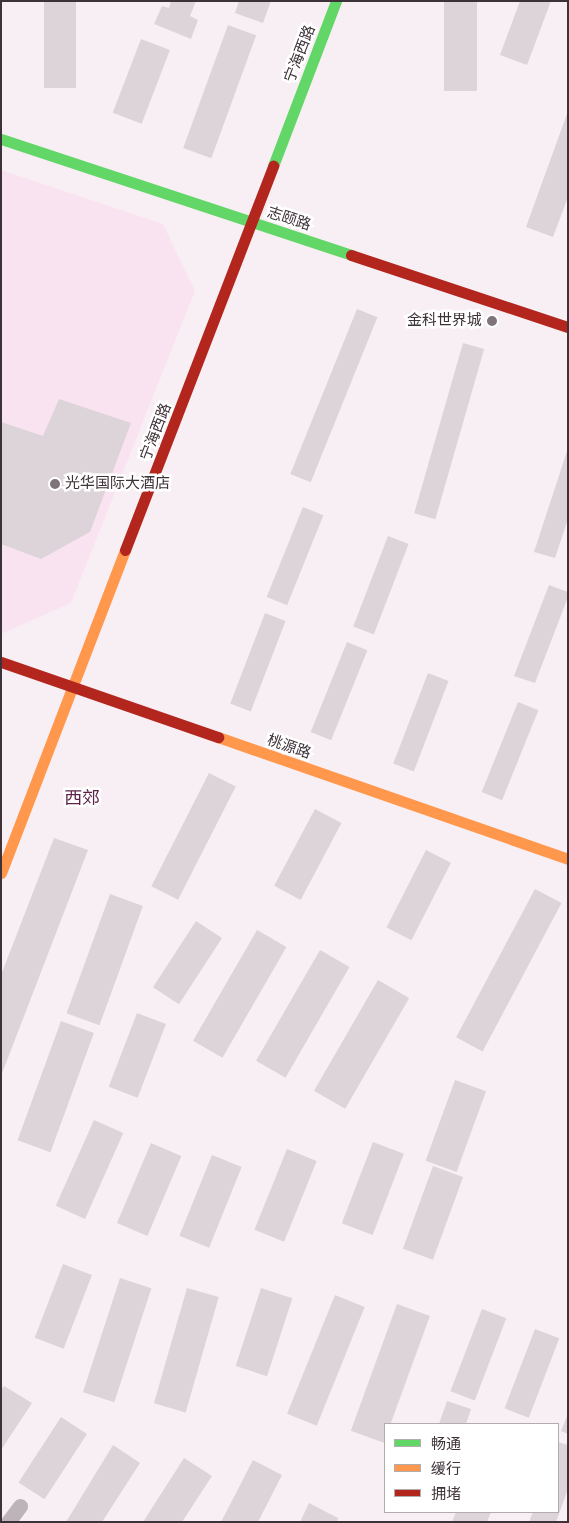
<!DOCTYPE html>
<html>
<head>
<meta charset="utf-8">
<style>
  body { margin:0 }
  #map { position:relative; width:569px; height:1523px; overflow:hidden; background:#f8eff4; font-family:"DejaVu Sans","Noto Sans SC",sans-serif }
  div>[style] { position:absolute }
  .built>* { inset:0; background:#fae3f0 }
  .building>* { inset:0; background:#dcd4d8; transform-origin:0 0 }
  .street>* { height:15px; margin:-7.5px; padding:0 7.5px; transform-origin:7.5px; border-radius:7.5px; background:#beb3b9 }
  .fast>* { height:11px; margin:-5.5px; padding:0 5.5px; transform-origin:5.5px; border-radius:5.5px; background:#63d668 }
  .slow>* { height:11px; margin:-5.5px; padding:0 5.5px; transform-origin:5.5px; border-radius:5.5px; background:#ff974d }
  .jam>* { height:11px; margin:-5.5px; padding:0 5.5px; transform-origin:5.5px; border-radius:5.5px; background:#b3261e }
  .dots>* { width:14px; height:14px; translate:-50% -50%; box-sizing:border-box; border:2px solid #fff; border-radius:50% }
  span { translate:-50% -50%; white-space:nowrap; text-align:center; line-height:1.15; -webkit-text-stroke:5px #fff; paint-order:stroke }
  .street-label { font-size:15px; color:#3d3238 }
  .poi-label { font-size:15px; color:#3d3238 }
  .right { translate:-100% -50%; text-align:right }
  .left { translate:0 -50%; text-align:left }
  .quarter-label { font-size:18px; color:#5f2349 }
  .frame { position:absolute; inset:0; border:2px solid #3d3238; pointer-events:none }
  .legend { position:absolute; left:384px; top:1423px; width:175px; height:90px; box-sizing:border-box; background:#fff; border:1px solid #b1adaf; margin:0; padding:6px 9px; list-style:none; font-size:15px; color:#3d3238 }
  .legend li { display:flex; align-items:center; gap:10px; height:25px }
  .legend b { width:25px; border:1px solid #b1adaf }
</style>
</head>
<body>
<div id="map">
  <div class="built">
    <div style="clip-path:polygon(1px 170px,163px 224px,195px 291px,71px 603px,1px 634px)"></div>
  </div>
  <div class="building">
    <div style="left:44px;top:1px;width:32px;height:87px"></div>
    <div style="clip-path:polygon(171px 1px,196px 1px,190px 16px,198px 20px,191px 39px,154px 24px,162px 6px,169px 8px)"></div>
    <div style="clip-path:polygon(239px 1px,271px 1px,263px 23px,235px 13px)"></div>
    <div style="left:444px;top:1px;width:33px;height:90px"></div>
    <div style="clip-path:polygon(520px 1px,551px 1px,527px 65px,500px 55px)"></div>
    <div style="left:228px;top:25px;width:30px;height:131px;rotate:20deg"></div>
    <div style="left:141px;top:39px;width:31px;height:79px;rotate:21deg"></div>
    <div style="clip-path:polygon(568px 111px,568px 197px,553px 237px,526px 227px)"></div>
    <div style="left:357px;top:309px;width:22px;height:178px;rotate:22deg"></div>
    <div style="left:463px;top:343px;width:22px;height:177px;rotate:16deg"></div>
    <div style="clip-path:polygon(59px 399px,131px 423px,90px 532px,41px 559px,1px 544px,1px 422px,43px 436px)"></div>
    <div style="clip-path:polygon(567px 451px,568px 519px,555px 558px,534px 552px)"></div>
    <div style="left:303px;top:507px;width:22px;height:97px;rotate:22deg"></div>
    <div style="left:388px;top:536px;width:22px;height:97px;rotate:21deg"></div>
    <div style="clip-path:polygon(549px 585px,568px 592px,568px 597px,535px 683px,514px 676px)"></div>
    <div style="left:265px;top:613px;width:22px;height:97px;rotate:21deg"></div>
    <div style="left:347px;top:642px;width:22px;height:97px;rotate:22deg"></div>
    <div style="left:428px;top:673px;width:22px;height:97px;rotate:21deg"></div>
    <div style="left:518px;top:702px;width:22px;height:97px;rotate:22deg"></div>
    <div style="left:209px;top:773px;width:30px;height:127px;rotate:27deg"></div>
    <div style="left:315px;top:809px;width:30px;height:87px;rotate:28deg"></div>
    <div style="clip-path:polygon(54px 838px,88px 850px,1px 1076px,1px 975px)"></div>
    <div style="left:426px;top:850px;width:28px;height:87px;rotate:27deg"></div>
    <div style="left:535px;top:889px;width:30px;height:168px;rotate:28deg"></div>
    <div style="left:110px;top:894px;width:35px;height:127px;rotate:20deg"></div>
    <div style="left:196px;top:921px;width:31px;height:79px;rotate:33deg"></div>
    <div style="left:257px;top:930px;width:34px;height:128px;rotate:30deg"></div>
    <div style="left:320px;top:950px;width:34px;height:128px;rotate:30deg"></div>
    <div style="left:378px;top:980px;width:36px;height:128px;rotate:30deg"></div>
    <div style="left:137px;top:1013px;width:31px;height:79px;rotate:21deg"></div>
    <div style="left:61px;top:1021px;width:35px;height:127px;rotate:20deg"></div>
    <div style="left:455px;top:1080px;width:33px;height:86px;rotate:20deg"></div>
    <div style="left:94px;top:1120px;width:32px;height:94px;rotate:24deg"></div>
    <div style="left:373px;top:1142px;width:33px;height:87px;rotate:21deg"></div>
    <div style="left:151px;top:1143px;width:33px;height:87px;rotate:23deg"></div>
    <div style="left:287px;top:1149px;width:32px;height:87px;rotate:22deg"></div>
    <div style="left:212px;top:1155px;width:32px;height:87px;rotate:22deg"></div>
    <div style="left:433px;top:1166px;width:32px;height:88px;rotate:20deg"></div>
    <div style="left:63px;top:1264px;width:31px;height:79px;rotate:21deg"></div>
    <div style="left:120px;top:1278px;width:33px;height:120px;rotate:18deg"></div>
    <div style="left:187px;top:1288px;width:33px;height:120px;rotate:16deg"></div>
    <div style="left:261px;top:1288px;width:33px;height:82px;rotate:18deg"></div>
    <div style="left:335px;top:1295px;width:32px;height:128px;rotate:22deg"></div>
    <div style="left:397px;top:1304px;width:35px;height:135px;rotate:20deg"></div>
    <div style="left:482px;top:1309px;width:26px;height:88px;rotate:21deg"></div>
    <div style="left:535px;top:1329px;width:26px;height:85px;rotate:21deg"></div>
    <div style="clip-path:polygon(4px 1386px,32px 1403px,1px 1450px,1px 1390px)"></div>
    <div style="clip-path:polygon(447px 1401px,471px 1409px,466px 1424px,439px 1424px)"></div>
    <div style="clip-path:polygon(568px 1414px,568px 1434px,561px 1431px)"></div>
    <div style="left:61px;top:1417px;width:31px;height:78px;rotate:33deg"></div>
    <div style="clip-path:polygon(558px 1442px,568px 1445px,568px 1489px,556px 1522px,529px 1522px,533px 1512px,558px 1512px)"></div>
    <div style="clip-path:polygon(113px 1445px,140px 1463px,102px 1522px,66px 1522px)"></div>
    <div style="clip-path:polygon(184px 1458px,212px 1476px,182px 1522px,143px 1522px)"></div>
    <div style="clip-path:polygon(253px 1460px,282px 1475px,258px 1522px,221px 1522px)"></div>
    <div style="clip-path:polygon(309px 1503px,338px 1518px,337px 1522px,300px 1522px)"></div>
    <div style="clip-path:polygon(456px 1512px,491px 1512px,487px 1522px,452px 1522px)"></div>
  </div>
  <div class="street">
    <div style="left:8px;top:1522px;width:20px;rotate:-53deg"></div>
  </div>
  <div class="fast">
    <div style="left:1px;top:139px;width:369px;rotate:18.3deg"></div>
    <div style="left:273px;top:166px;width:177px;rotate:-69.1deg"></div>
  </div>
  <div class="slow">
    <div style="left:218px;top:737px;width:371px;rotate:19.2deg"></div>
    <div style="left:1px;top:873px;width:346px;rotate:-69deg"></div>
  </div>
  <div class="jam">
    <div style="left:351px;top:255px;width:229px;rotate:18.4deg"></div>
    <div style="left:125px;top:550px;width:412px;rotate:-68.9deg"></div>
    <div style="left:1px;top:662px;width:230px;rotate:19.1deg"></div>
  </div>
  <div class="dots">
    <div style="left:492px;top:321px;background:#7e747a"></div>
    <div style="left:55px;top:484px;background:#7e747a"></div>
  </div>
  <div class="street-label">
    <span style="left:300px;top:54px;rotate:-69deg">宁海西路</span>
    <span style="left:289px;top:219px;rotate:18deg">志颐路</span>
    <span style="left:156px;top:432px;rotate:-69deg">宁海西路</span>
    <span style="left:289px;top:747px;rotate:19deg">桃源路</span>
  </div>
  <div class="poi-label">
    <span class="right" style="left:482px;top:321px">金科世界城</span>
    <span class="left" style="left:65px;top:484px">光华国际大酒店</span>
  </div>
  <div class="quarter-label">
    <span style="left:82px;top:798px">西郊</span>
  </div>
  <div class="frame"></div>
  <ul class="legend">
  <li><b style="height:6px;background:#63d668"></b>畅通</li>
  <li><b style="height:6px;background:#ff974d"></b>缓行</li>
  <li><b style="height:6px;background:#b3261e"></b>拥堵</li>
  </ul>
</div>
</body>
</html>
